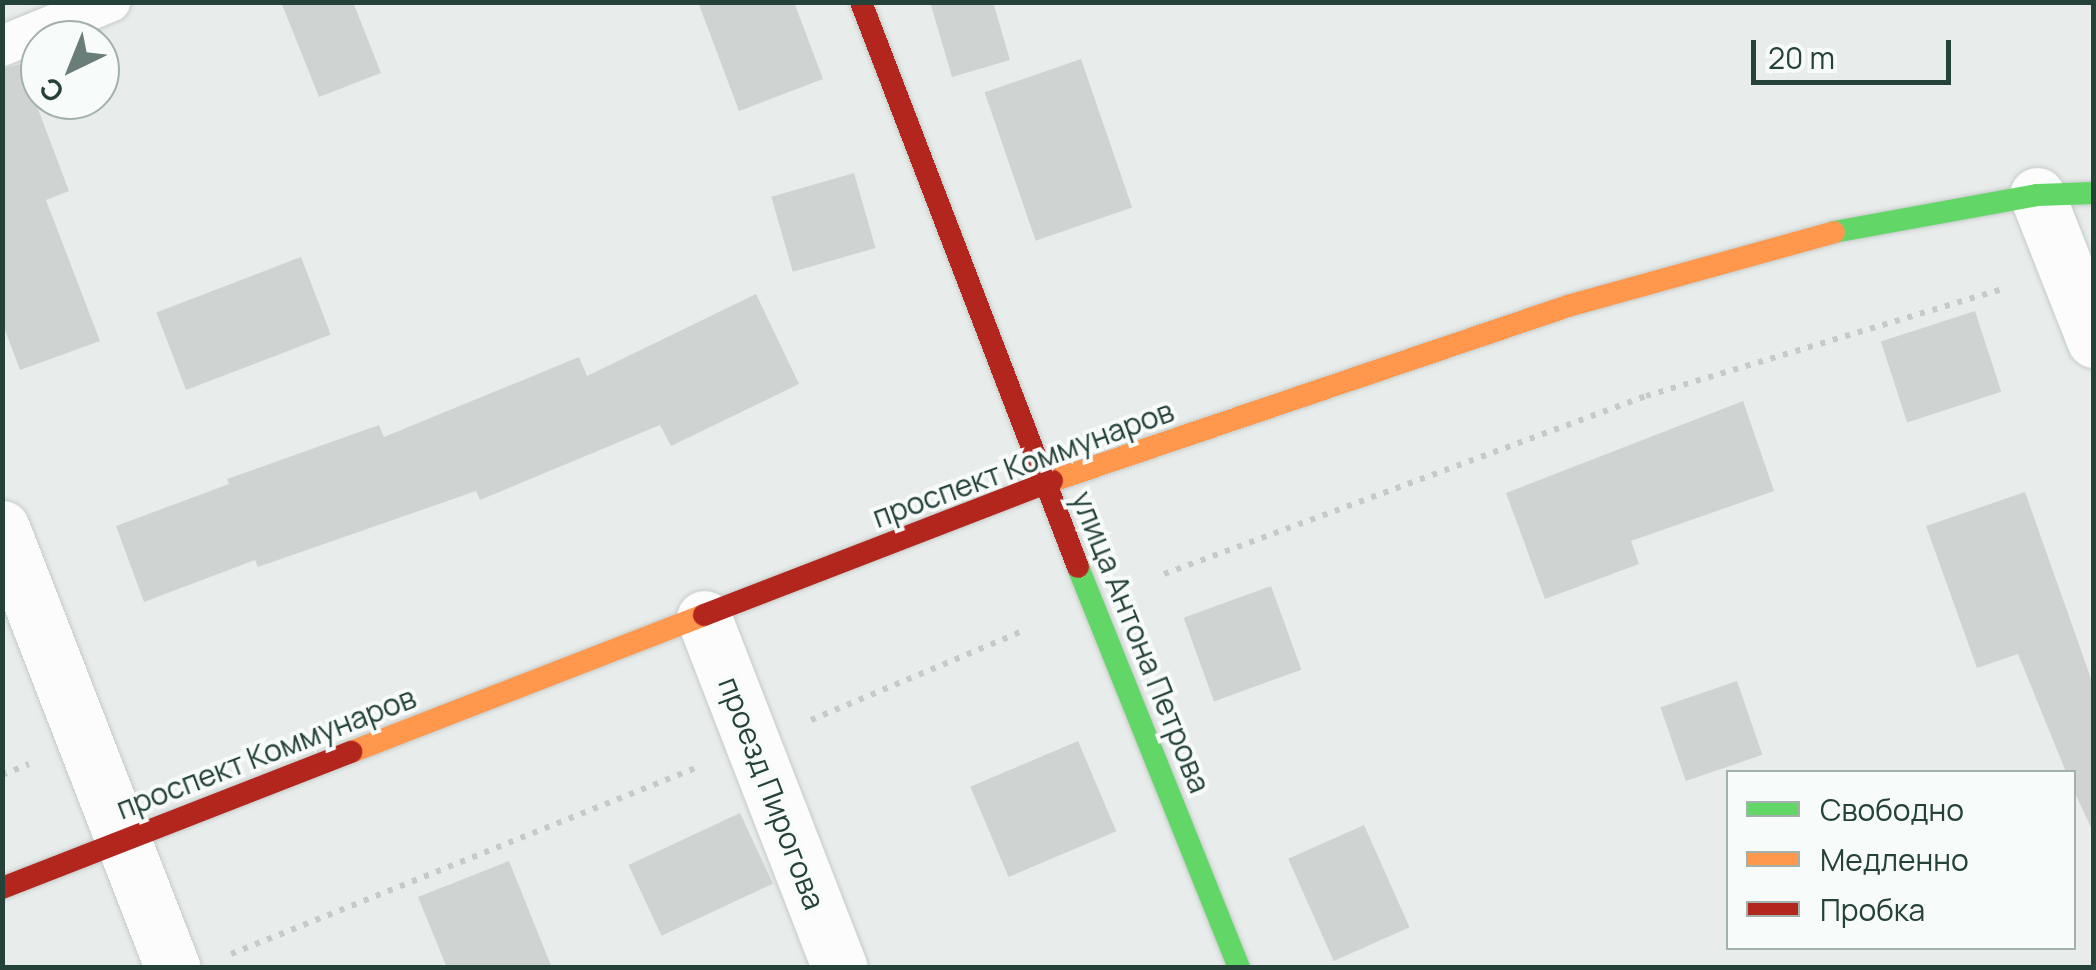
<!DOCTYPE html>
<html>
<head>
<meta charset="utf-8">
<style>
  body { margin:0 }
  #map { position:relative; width:2096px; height:970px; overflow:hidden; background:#e8edeb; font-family:Manrope,sans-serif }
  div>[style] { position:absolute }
  .building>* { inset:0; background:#cfd4d2; transform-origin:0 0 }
  .path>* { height:6px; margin-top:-3px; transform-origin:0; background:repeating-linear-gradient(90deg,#c3ccca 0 5px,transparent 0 13px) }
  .roads { filter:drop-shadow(0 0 2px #c5cac8) drop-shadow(0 0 2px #c5cac8) }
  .lane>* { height:40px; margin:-20px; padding:0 20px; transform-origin:20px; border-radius:20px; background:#fcfcfc }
  .street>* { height:55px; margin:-27.5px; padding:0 27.5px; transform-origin:27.5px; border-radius:27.5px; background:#fcfcfc }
  .fast>* { height:22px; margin:-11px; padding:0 11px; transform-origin:11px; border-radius:11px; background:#63d668 }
  .slow>* { height:22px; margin:-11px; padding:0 11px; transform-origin:11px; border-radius:11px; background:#ff974d }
  .jam>* { height:22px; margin:-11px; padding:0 11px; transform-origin:11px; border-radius:11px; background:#b3261e }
  span { translate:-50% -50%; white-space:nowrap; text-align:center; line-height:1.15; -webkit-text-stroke:8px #f7fbf9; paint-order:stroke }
  .street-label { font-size:30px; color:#24423a }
  .frame { position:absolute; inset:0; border:5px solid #24423a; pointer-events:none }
  .legend { position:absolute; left:1726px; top:770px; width:350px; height:180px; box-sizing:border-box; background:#f7fbf9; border:2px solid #a3b1ad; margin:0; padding:12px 18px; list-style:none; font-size:30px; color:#24423a }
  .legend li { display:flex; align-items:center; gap:20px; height:50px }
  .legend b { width:50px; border:2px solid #a3b1ad }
  .north { position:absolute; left:20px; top:20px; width:100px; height:100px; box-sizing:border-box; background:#f7fbf9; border:2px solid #a3b1ad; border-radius:50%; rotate:223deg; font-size:28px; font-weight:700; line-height:40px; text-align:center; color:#24423a }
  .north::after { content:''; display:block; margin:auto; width:35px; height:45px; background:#697e78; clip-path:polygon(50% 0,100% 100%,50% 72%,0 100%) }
  .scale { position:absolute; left:1751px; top:40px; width:200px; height:45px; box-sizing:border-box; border:5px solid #24423a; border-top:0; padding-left:12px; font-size:30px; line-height:35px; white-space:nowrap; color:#24423a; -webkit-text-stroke:8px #f7fbf9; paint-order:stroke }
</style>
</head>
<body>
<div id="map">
  <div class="building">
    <div style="clip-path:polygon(281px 2px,353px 2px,381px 73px,319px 97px)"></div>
    <div style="clip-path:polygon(698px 2px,794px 2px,823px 79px,739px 111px)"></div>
    <div style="clip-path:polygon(930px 2px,993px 2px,1010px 60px,952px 77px)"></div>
    <div style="left:1081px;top:59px;width:157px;height:102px;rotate:71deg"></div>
    <div style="clip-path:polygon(21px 64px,69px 191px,46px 200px,100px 341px,20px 370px,2px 322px,2px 69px)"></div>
    <div style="left:854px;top:173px;width:78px;height:86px;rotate:74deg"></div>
    <div style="left:301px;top:257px;width:83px;height:155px;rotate:69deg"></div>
    <div style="clip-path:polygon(756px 294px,799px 384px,671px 446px,660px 425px,480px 500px,476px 491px,258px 567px,255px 560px,144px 602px,116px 526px,229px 484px,227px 479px,379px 425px,384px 437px,579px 357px,587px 376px)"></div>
    <div style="left:1975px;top:311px;width:85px;height:99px;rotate:72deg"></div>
    <div style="clip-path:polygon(1743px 401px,1774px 491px,1631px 541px,1639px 564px,1545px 599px,1506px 493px)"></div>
    <div style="clip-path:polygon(2025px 492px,2094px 687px,2094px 834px,2074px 791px,2074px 772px,2066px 772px,2018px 654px,1977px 668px,1926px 526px)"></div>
    <div style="left:1271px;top:586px;width:89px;height:93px;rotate:70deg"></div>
    <div style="left:1737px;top:681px;width:78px;height:81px;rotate:71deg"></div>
    <div style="left:1078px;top:741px;width:98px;height:117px;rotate:67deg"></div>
    <div style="left:740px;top:813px;width:78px;height:123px;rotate:65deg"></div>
    <div style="left:1364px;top:825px;width:112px;height:83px;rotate:66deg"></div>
    <div style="clip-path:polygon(509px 861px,552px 968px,447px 968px,418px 897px)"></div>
  </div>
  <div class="path">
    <div style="left:1164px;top:574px;width:514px;rotate:-20.27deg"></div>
    <div style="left:1646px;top:396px;width:377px;rotate:-16.7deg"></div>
    <div style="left:811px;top:720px;width:234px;rotate:-22.8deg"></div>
    <div style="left:2px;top:775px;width:29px;rotate:-22deg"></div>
    <div style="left:231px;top:954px;width:503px;rotate:-21.82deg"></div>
  </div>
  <div class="roads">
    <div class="lane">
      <div style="left:2px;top:46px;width:117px;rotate:-22.2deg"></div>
    </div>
    <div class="street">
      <div style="left:2037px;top:195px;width:156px;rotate:68.5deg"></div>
      <div style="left:2px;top:528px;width:472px;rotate:68.8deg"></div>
      <div style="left:704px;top:618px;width:375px;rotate:68.8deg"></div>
    </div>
    <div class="fast">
      <div style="left:1834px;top:232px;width:206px;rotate:-10.3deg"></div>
      <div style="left:2037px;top:195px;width:57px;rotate:-2deg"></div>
      <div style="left:1078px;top:567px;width:432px;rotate:68.1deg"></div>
    </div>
    <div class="slow">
      <div style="left:1052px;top:481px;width:545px;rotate:-18.73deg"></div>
      <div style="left:1568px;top:306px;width:276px;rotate:-15.5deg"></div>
      <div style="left:351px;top:752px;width:379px;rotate:-21.2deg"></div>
    </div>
    <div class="jam">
      <div style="left:861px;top:2px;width:605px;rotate:68.99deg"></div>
      <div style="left:704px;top:615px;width:373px;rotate:-21.1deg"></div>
      <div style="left:2px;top:888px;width:375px;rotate:-21.3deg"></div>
    </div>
  </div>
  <div class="street-label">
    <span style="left:1023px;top:464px;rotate:-20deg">проспект Коммунаров</span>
    <span style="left:1141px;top:642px;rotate:68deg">улица Антона Петрова</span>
    <span style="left:266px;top:753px;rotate:-21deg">проспект Коммунаров</span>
    <span style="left:772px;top:793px;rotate:69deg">проезд Пирогова</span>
  </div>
  <div class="frame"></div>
  <ul class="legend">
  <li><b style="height:12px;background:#63d668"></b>Свободно</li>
  <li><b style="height:12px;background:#ff974d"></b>Медленно</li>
  <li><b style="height:12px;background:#b3261e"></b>Пробка</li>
  </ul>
  <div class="north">С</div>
  <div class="scale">20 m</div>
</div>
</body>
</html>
